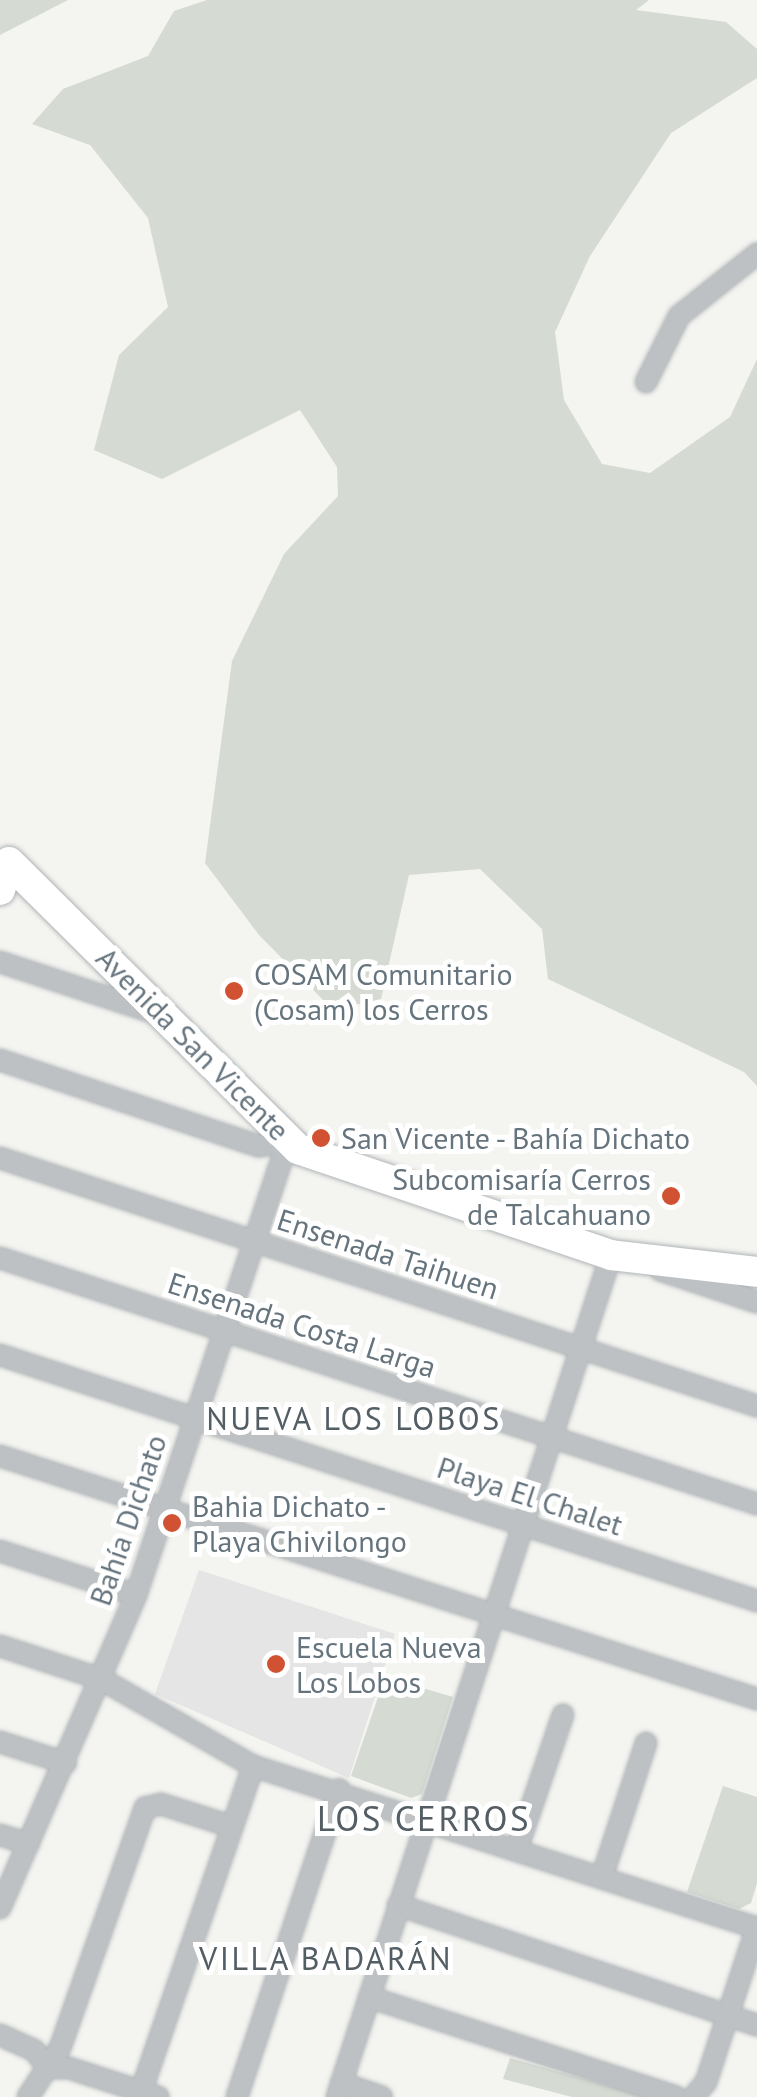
<!DOCTYPE html>
<html>
<head>
<meta charset="utf-8">
<style>
  body { margin:0 }
  #map { position:relative; width:757px; height:2097px; overflow:hidden; background:#f4f4f0; font-family:"PT Sans",sans-serif }
  div>[style] { position:absolute }
  .built>* { inset:0; background:#e4e5e4 }
  .green>* { inset:0; background:#d5dad2 }
  .roads { filter:drop-shadow(0 0 2px #b0b5b8) drop-shadow(0 0 2px #b0b5b8) }
  .street>* { height:20px; margin:-10px; padding:0 10px; transform-origin:10px; border-radius:10px; background:#bdc1c4 }
  .secondary>* { height:30px; margin:-15px; padding:0 15px; transform-origin:15px; border-radius:15px; background:#fff }
  .dots>* { width:28px; height:28px; translate:-50% -50%; box-sizing:border-box; border:5px solid #fff; border-radius:50% }
  span { translate:-50% -50%; white-space:nowrap; text-align:center; line-height:1.15; -webkit-text-stroke:10px #fff; paint-order:stroke }
  .poi-label { font-size:30px; color:#66747e }
  .left { translate:0 -50%; text-align:left }
  .right { translate:-100% -50%; text-align:right }
  .street-label { font-size:30px; color:#66747e }
  .neighbourhood-label { font-size:32px; color:#535d64; letter-spacing:2.5px }
  .quarter-label { font-size:35px; color:#535d64; letter-spacing:2.5px }
</style>
</head>
<body>
<div id="map">
  <div class="built">
    <div style="clip-path:polygon(199px 1570px,395px 1634px,349px 1778px,155px 1694px)"></div>
  </div>
  <div class="green">
    <div style="clip-path:polygon(0 0,68px 0,0 35px)"></div>
    <div style="clip-path:polygon(207px 0,649px 0,636px 10px,726px 22px,757px 49px,757px 78px,671px 133px,590px 256px,555px 332px,564px 400px,602px 464px,650px 473px,730px 417px,757px 359px,757px 1086px,744px 1072px,548px 979px,542px 929px,480px 869px,409px 875px,381px 999px,333px 1010px,259px 935px,205px 863px,232px 661px,284px 554px,338px 496px,337px 467px,300px 410px,162px 479px,94px 450px,119px 355px,168px 307px,148px 218px,90px 145px,32px 124px,63px 89px,148px 56px,174px 11px)"></div>
    <div style="clip-path:polygon(385px 1677px,453px 1697px,422px 1794px,411px 1798px,351px 1776px)"></div>
    <div style="clip-path:polygon(723px 1786px,757px 1797px,757px 1883px,751px 1903px,739px 1909px,687px 1892px)"></div>
    <div style="clip-path:polygon(510px 2058px,648px 2097px,572px 2097px,503px 2079px)"></div>
  </div>
  <div class="roads">
    <div class="street">
      <div style="left:646px;top:382px;width:74px;rotate:-63.4deg"></div>
      <div style="left:679px;top:316px;width:100px;rotate:-38.5deg"></div>
      <div style="left:0;top:962px;width:163px;rotate:18.2deg"></div>
      <div style="left:0;top:1060px;width:273px;rotate:18.4deg"></div>
      <div style="left:259px;top:1146px;width:29px;rotate:-8deg"></div>
      <div style="left:0;top:1158px;width:797px;rotate:18.14deg"></div>
      <div style="left:0;top:1258px;width:796px;rotate:18deg"></div>
      <div style="left:660px;top:1270px;width:102px;rotate:18.3deg"></div>
      <div style="left:0;top:1355px;width:796px;rotate:18deg"></div>
      <div style="left:0;top:1456px;width:795px;rotate:17.8deg"></div>
      <div style="left:0;top:1551px;width:143px;rotate:17.9deg"></div>
      <div style="left:0;top:1646px;width:106px;rotate:18.1deg"></div>
      <div style="left:101px;top:1679px;width:175px;rotate:29.8deg"></div>
      <div style="left:253px;top:1766px;width:529px;rotate:17.82deg"></div>
      <div style="left:0;top:1742px;width:69px;rotate:17.7deg"></div>
      <div style="left:0;top:1835px;width:30px;rotate:17deg"></div>
      <div style="left:517px;top:1849px;width:142px;rotate:-71.1deg"></div>
      <div style="left:602px;top:1877px;width:141px;rotate:-71.8deg"></div>
      <div style="left:398px;top:1905px;width:379px;rotate:18.5deg"></div>
      <div style="left:0;top:1908px;width:341px;rotate:-66.5deg"></div>
      <div style="left:136px;top:1595px;width:478px;rotate:-71.5deg"></div>
      <div style="left:369px;top:1997px;width:323px;rotate:18deg"></div>
      <div style="left:0;top:2035px;width:37px;rotate:24deg"></div>
      <div style="left:34px;top:2050px;width:23px;rotate:52deg"></div>
      <div style="left:48px;top:2068px;width:21px"></div>
      <div style="left:69px;top:2068px;width:94px;rotate:18deg"></div>
      <div style="left:341px;top:2083px;width:43px;rotate:18.9deg"></div>
      <div style="left:141px;top:2092px;width:345px;rotate:-71deg"></div>
      <div style="left:694px;top:2096px;width:18px;rotate:-49deg"></div>
      <div style="left:706px;top:2082px;width:163px;rotate:-71.8deg"></div>
      <div style="left:28px;top:2097px;width:59px;rotate:-56.9deg"></div>
      <div style="left:60px;top:2048px;width:255px;rotate:-70.5deg"></div>
      <div style="left:145px;top:1808px;width:16px;rotate:-14deg"></div>
      <div style="left:161px;top:1804px;width:72px;rotate:17.7deg"></div>
      <div style="left:237px;top:2097px;width:324px;rotate:-71.6deg"></div>
      <div style="left:337px;top:2097px;width:885px;rotate:-71.97deg"></div>
      <div style="left:611px;top:1255px;width:11px;rotate:15deg"></div>
    </div>
    <div class="secondary">
      <div style="left:0;top:890px;width:29px;rotate:-72deg"></div>
      <div style="left:9px;top:862px;width:407px;rotate:44.8deg"></div>
      <div style="left:298px;top:1149px;width:330px;rotate:18.7deg"></div>
      <div style="left:611px;top:1255px;width:147px;rotate:6.6deg"></div>
    </div>
  </div>
  <div class="dots">
    <div style="left:234px;top:991px;background:#d15233"></div>
    <div style="left:321px;top:1138px;background:#d15233"></div>
    <div style="left:671px;top:1196px;background:#d15233"></div>
    <div style="left:172px;top:1523px;background:#d15233"></div>
    <div style="left:276px;top:1664px;background:#d15233"></div>
  </div>
  <div class="poi-label">
    <span class="left" style="left:254px;top:991px">COSAM Comunitario<br>(Cosam) los Cerros</span>
    <span class="left" style="left:341px;top:1138px">San Vicente - Bahía Dichato</span>
    <span class="right" style="left:651px;top:1196px">Subcomisaría Cerros<br>de Talcahuano</span>
    <span class="left" style="left:192px;top:1523px">Bahia Dichato -<br>Playa Chivilongo</span>
    <span class="left" style="left:296px;top:1664px">Escuela Nueva<br>Los Lobos</span>
  </div>
  <div class="street-label">
    <span style="left:193px;top:1044px;rotate:45deg">Avenida San Vicente</span>
    <span style="left:388px;top:1254px;rotate:18deg">Ensenada Taihuen</span>
    <span style="left:302px;top:1325px;rotate:18deg">Ensenada Costa Larga</span>
    <span style="left:530px;top:1496px;rotate:18deg">Playa El Chalet</span>
    <span style="left:128px;top:1520px;rotate:-71deg">Bahía Dichato</span>
  </div>
  <div class="neighbourhood-label">
    <span style="left:354px;top:1418px">NUEVA LOS LOBOS</span>
    <span style="left:326px;top:1958px">VILLA BADARÁN</span>
  </div>
  <div class="quarter-label">
    <span style="left:424px;top:1818px">LOS CERROS</span>
  </div>
</div>
</body>
</html>
